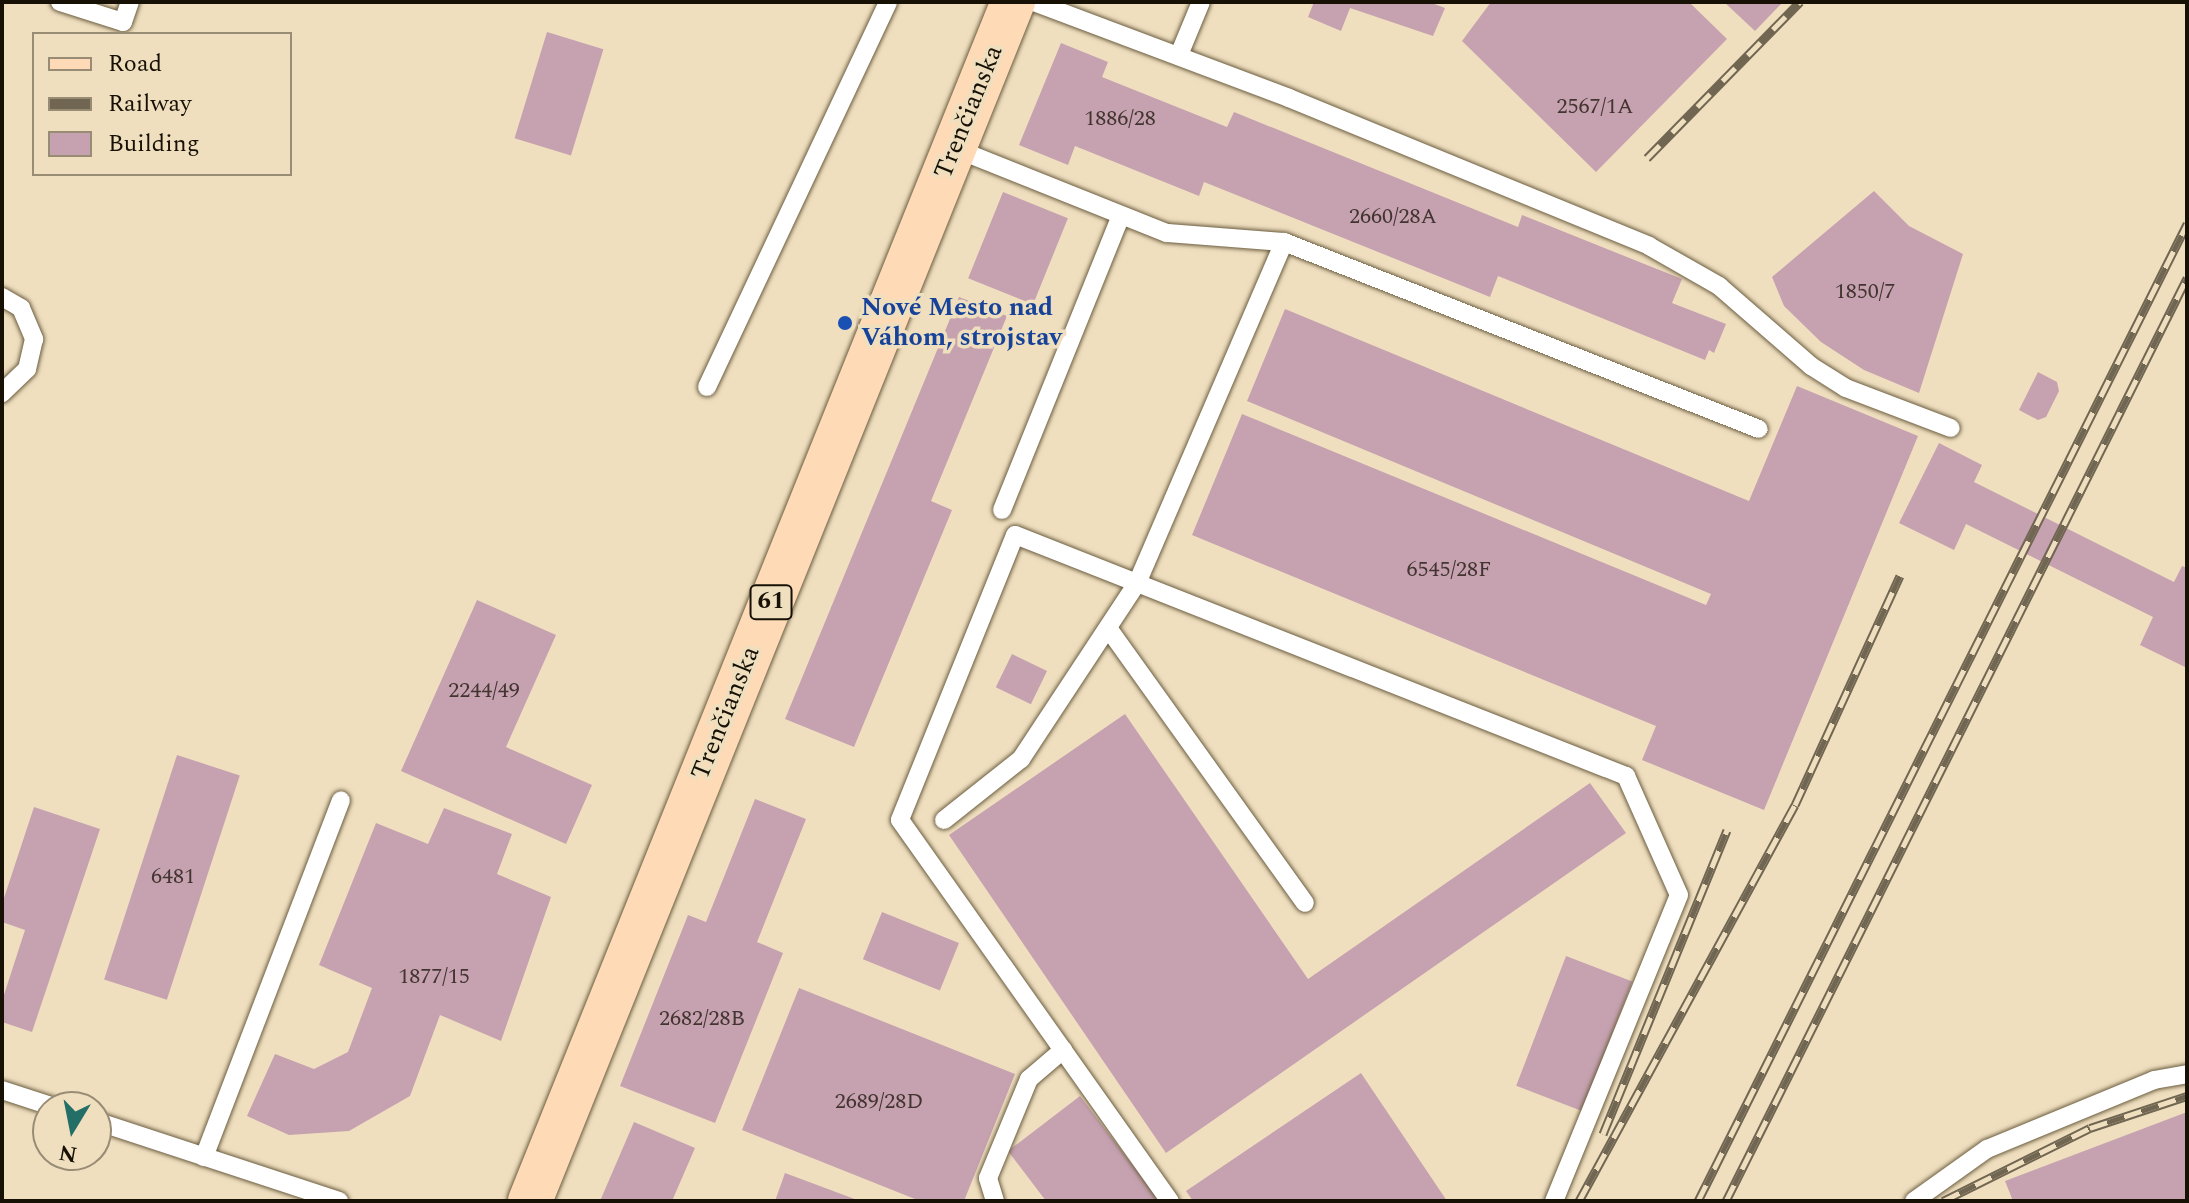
<!DOCTYPE html>
<html>
<head>
<meta charset="utf-8">
<style>
  body { margin:0 }
  #map { position:relative; width:2189px; height:1203px; overflow:hidden; background:#efdfbf; font-family:Spectral,serif }
  div>[style] { position:absolute }
  .building>* { inset:0; background:#c6a2b0; transform-origin:0 0 }
  .roads { filter:drop-shadow(0 0 2px #6b5d40) drop-shadow(0 0 2px #6b5d40) }
  .service>* { height:18px; margin:-9px; padding:0 9px; transform-origin:9px; border-radius:9px; background:#fff }
  .primary>* { height:44px; margin:-22px; padding:0 22px; transform-origin:22px; border-radius:22px; background:#fedab6 }
  .rail>* { height:9px; margin-top:-4.5px; transform-origin:0; background:repeating-linear-gradient(90deg,#efdfbf 0 18px,#706652 0 36px); box-sizing:border-box; border-block:2px solid #706652 }
  .dots>* { width:22px; height:22px; translate:-50% -50%; box-sizing:border-box; border:4px solid #efdfbf; border-radius:50% }
  span { translate:-50% -50%; white-space:nowrap; text-align:center; line-height:1.15; -webkit-text-stroke:7px #efdfbf; paint-order:stroke }
  .number-label { font-size:22px; color:#423430 }
  .number-label span { -webkit-text-stroke-width:0 }
  .shield-label span { padding:2px 6px; background:#efdfbf; border:2px solid; border-radius:6px; -webkit-text-stroke-width:0 }
  .shield-label { font-size:24px; color:#161005; font-weight:700 }
  .street-label { font-size:26px; color:#161005 }
  .transit-label { font-size:26px; color:#164399; font-weight:700 }
  .left { translate:0 -50%; text-align:left }
  .frame { position:absolute; inset:0; border:4px solid #161005; pointer-events:none }
  .legend { position:absolute; left:32px; top:32px; width:260px; height:144px; box-sizing:border-box; background:#efdfbf; border:2px solid #988c75; margin:0; padding:10px 14px; list-style:none; font-size:24px; color:#161005 }
  .legend li { display:flex; align-items:center; gap:16px; height:40px }
  .legend b { width:40px; border:2px solid #988c75 }
  .north { position:absolute; left:32px; top:1091px; width:80px; height:80px; box-sizing:border-box; background:#efdfbf; border:2px solid #988c75; border-radius:50%; rotate:190deg; font-size:22px; font-weight:700; line-height:32px; text-align:center; color:#161005 }
  .north::after { content:''; display:block; margin:auto; width:28px; height:36px; background:#246e68; clip-path:polygon(50% 0,100% 100%,50% 72%,0 100%) }
</style>
</head>
<body>
<div id="map">
  <div class="building">
    <div style="clip-path:polygon(1314px 2px,1429px 2px,1445px 8px,1433px 36px,1350px 8px,1341px 31px,1308px 17px)"></div>
    <div style="clip-path:polygon(1491px 2px,1689px 2px,1727px 39px,1596px 172px,1462px 41px)"></div>
    <div style="clip-path:polygon(1724px 2px,1783px 2px,1755px 31px)"></div>
    <div style="left:547px;top:32px;width:59px;height:111px;rotate:17deg"></div>
    <div style="clip-path:polygon(1061px 43px,1108px 62px,1102px 77px,1227px 127px,1234px 112px,1518px 227px,1522px 215px,1682px 279px,1672px 303px,1726px 324px,1714px 353px,1709px 350px,1705px 360px,1498px 276px,1490px 297px,1204px 182px,1199px 196px,1075px 146px,1068px 165px,1019px 145px)"></div>
    <div style="clip-path:polygon(1874px 191px,1909px 226px,1963px 254px,1919px 393px,1864px 370px,1821px 342px,1784px 306px,1772px 277px)"></div>
    <div style="left:1003px;top:192px;width:70px;height:93px;rotate:22deg"></div>
    <div style="clip-path:polygon(959px 297px,1007px 316px,931px 501px,952px 510px,854px 747px,785px 719px)"></div>
    <div style="clip-path:polygon(1285px 309px,1749px 501px,1797px 386px,1918px 436px,1764px 810px,1642px 760px,1656px 726px,1192px 535px,1242px 414px,1706px 605px,1711px 594px,1247px 401px)"></div>
    <div style="clip-path:polygon(2038px 372px,2057px 382px,2059px 391px,2046px 417px,2038px 420px,2019px 410px)"></div>
    <div style="clip-path:polygon(1939px 443px,1982px 465px,1974px 482px,2174px 582px,2182px 566px,2187px 568px,2187px 668px,2140px 645px,2153px 617px,1966px 524px,1954px 550px,1899px 523px)"></div>
    <div style="clip-path:polygon(477px 600px,556px 635px,506px 747px,592px 785px,566px 844px,401px 771px)"></div>
    <div style="left:1012px;top:654px;width:39px;height:37px;rotate:26deg"></div>
    <div style="clip-path:polygon(1125px 714px,1308px 979px,1590px 783px,1626px 833px,1166px 1153px,949px 835px)"></div>
    <div style="left:177px;top:755px;width:66px;height:236px;rotate:18deg"></div>
    <div style="clip-path:polygon(755px 799px,806px 819px,757px 942px,783px 953px,715px 1123px,620px 1086px,688px 915px,706px 922px)"></div>
    <div style="clip-path:polygon(34px 807px,100px 829px,32px 1032px,2px 1022px,2px 1001px,25px 930px,2px 922px,2px 904px)"></div>
    <div style="clip-path:polygon(444px 808px,512px 834px,497px 874px,551px 897px,501px 1041px,440px 1015px,410px 1096px,349px 1131px,289px 1135px,247px 1116px,275px 1054px,314px 1069px,348px 1052px,372px 988px,319px 965px,376px 823px,428px 844px)"></div>
    <div style="left:882px;top:912px;width:83px;height:51px;rotate:22deg"></div>
    <div style="left:1566px;top:956px;width:71px;height:139px;rotate:21deg"></div>
    <div style="clip-path:polygon(799px 988px,1015px 1074px,964px 1201px,920px 1201px,742px 1130px)"></div>
    <div style="clip-path:polygon(1361px 1073px,1447px 1201px,1193px 1201px,1186px 1191px)"></div>
    <div style="clip-path:polygon(1080px 1096px,1160px 1201px,1046px 1201px,1008px 1151px)"></div>
    <div style="clip-path:polygon(2187px 1112px,2187px 1201px,2013px 1201px,2005px 1181px)"></div>
    <div style="clip-path:polygon(634px 1122px,695px 1148px,672px 1201px,600px 1201px)"></div>
    <div style="clip-path:polygon(785px 1173px,860px 1201px,775px 1201px)"></div>
  </div>
  <div class="roads">
    <div class="service">
      <div style="left:60px;top:2px;width:66px;rotate:17.6deg"></div>
      <div style="left:123px;top:22px;width:21px;rotate:-71deg"></div>
      <div style="left:1034px;top:2px;width:272px;rotate:20.6deg"></div>
      <div style="left:1289px;top:98px;width:389px;rotate:22.3deg"></div>
      <div style="left:1649px;top:246px;width:81px;rotate:29.7deg"></div>
      <div style="left:1719px;top:286px;width:122px;rotate:41deg"></div>
      <div style="left:1811px;top:366px;width:41px;rotate:32.2deg"></div>
      <div style="left:1846px;top:388px;width:112px;rotate:20.9deg"></div>
      <div style="left:1179px;top:55px;width:57px;rotate:-67.5deg"></div>
      <div style="left:954px;top:148px;width:229px;rotate:21.8deg"></div>
      <div style="left:1167px;top:233px;width:117px;rotate:4.4deg"></div>
      <div style="left:1284px;top:242px;width:510px;rotate:21.49deg"></div>
      <div style="left:1284px;top:242px;width:371px;rotate:113.3deg"></div>
      <div style="left:1137px;top:583px;width:526px;rotate:21.54deg"></div>
      <div style="left:1626px;top:776px;width:130px;rotate:66deg"></div>
      <div style="left:1679px;top:895px;width:331px;rotate:112.2deg"></div>
      <div style="left:2px;top:297px;width:22px;rotate:30deg"></div>
      <div style="left:21px;top:308px;width:34px;rotate:67deg"></div>
      <div style="left:34px;top:339px;width:31px;rotate:103deg"></div>
      <div style="left:27px;top:369px;width:35px;rotate:136deg"></div>
      <div style="left:707px;top:387px;width:425px;rotate:-64.8deg"></div>
      <div style="left:1002px;top:510px;width:317px;rotate:-68deg"></div>
      <div style="left:1108px;top:628px;width:338px;rotate:54.4deg"></div>
      <div style="left:944px;top:820px;width:98px;rotate:-38.4deg"></div>
      <div style="left:1021px;top:759px;width:211px;rotate:-56.6deg"></div>
      <div style="left:1137px;top:583px;width:131px;rotate:-158.5deg"></div>
      <div style="left:1015px;top:535px;width:307px;rotate:112deg"></div>
      <div style="left:900px;top:820px;width:467px;rotate:54.7deg"></div>
      <div style="left:2px;top:1090px;width:55px;rotate:18.1deg"></div>
      <div style="left:96px;top:1121px;width:256px;rotate:18.2deg"></div>
      <div style="left:204px;top:1157px;width:382px;rotate:-69deg"></div>
      <div style="left:995px;top:1201px;width:24px;rotate:-107deg"></div>
      <div style="left:988px;top:1178px;width:107px;rotate:-67.5deg"></div>
      <div style="left:1029px;top:1079px;width:45px;rotate:-40.5deg"></div>
      <div style="left:1914px;top:1201px;width:90px;rotate:-35.5deg"></div>
      <div style="left:1987px;top:1149px;width:181px;rotate:-22.4deg"></div>
      <div style="left:2154px;top:1080px;width:34px;rotate:-10deg"></div>
    </div>
    <div class="primary">
      <div style="left:530px;top:1201px;width:1293px;rotate:-68.06deg"></div>
    </div>
  </div>
  <div class="rail">
    <div style="left:1647px;top:158px;width:219px;rotate:-45.6deg"></div>
    <div style="left:1603px;top:1134px;width:328px;rotate:-67.8deg"></div>
    <div style="left:1579px;top:1201px;width:451px;rotate:-61.4deg"></div>
    <div style="left:1795px;top:805px;width:252px;rotate:-65.4deg"></div>
    <div style="left:1698px;top:1201px;width:1093px;rotate:-63.41deg"></div>
    <div style="left:1726px;top:1201px;width:1032px;rotate:-63.46deg"></div>
    <div style="left:1943px;top:1201px;width:164px;rotate:-26.4deg"></div>
    <div style="left:2090px;top:1128px;width:102px;rotate:-18.3deg"></div>
  </div>
  <div class="dots">
    <div style="left:845px;top:323px;background:#1a4fb4"></div>
  </div>
  <div class="number-label">
    <span style="left:1595px;top:107px">2567/1A</span>
    <span style="left:1120px;top:119px">1886/28</span>
    <span style="left:1393px;top:217px">2660/28A</span>
    <span style="left:1865px;top:292px">1850/7</span>
    <span style="left:1449px;top:570px">6545/28F</span>
    <span style="left:484px;top:691px">2244/49</span>
    <span style="left:173px;top:877px">6481</span>
    <span style="left:434px;top:977px">1877/15</span>
    <span style="left:702px;top:1019px">2682/28B</span>
    <span style="left:879px;top:1102px">2689/28D</span>
  </div>
  <div class="shield-label">
    <span style="left:771px;top:602px">61</span>
  </div>
  <div class="street-label">
    <span style="left:969px;top:112px;rotate:-68deg">Trenčianska</span>
    <span style="left:726px;top:713px;rotate:-68deg">Trenčianska</span>
  </div>
  <div class="transit-label">
    <span class="left" style="left:861px;top:323px">Nové Mesto nad<br>Váhom, strojstav</span>
  </div>
  <div class="frame"></div>
  <ul class="legend">
  <li><b style="height:10px;background:#fedab6"></b>Road</li>
  <li><b style="height:10px;background:#706652"></b>Railway</li>
  <li><b style="height:22px;background:#c6a2b0"></b>Building</li>
  </ul>
  <div class="north">N</div>
</div>
</body>
</html>
